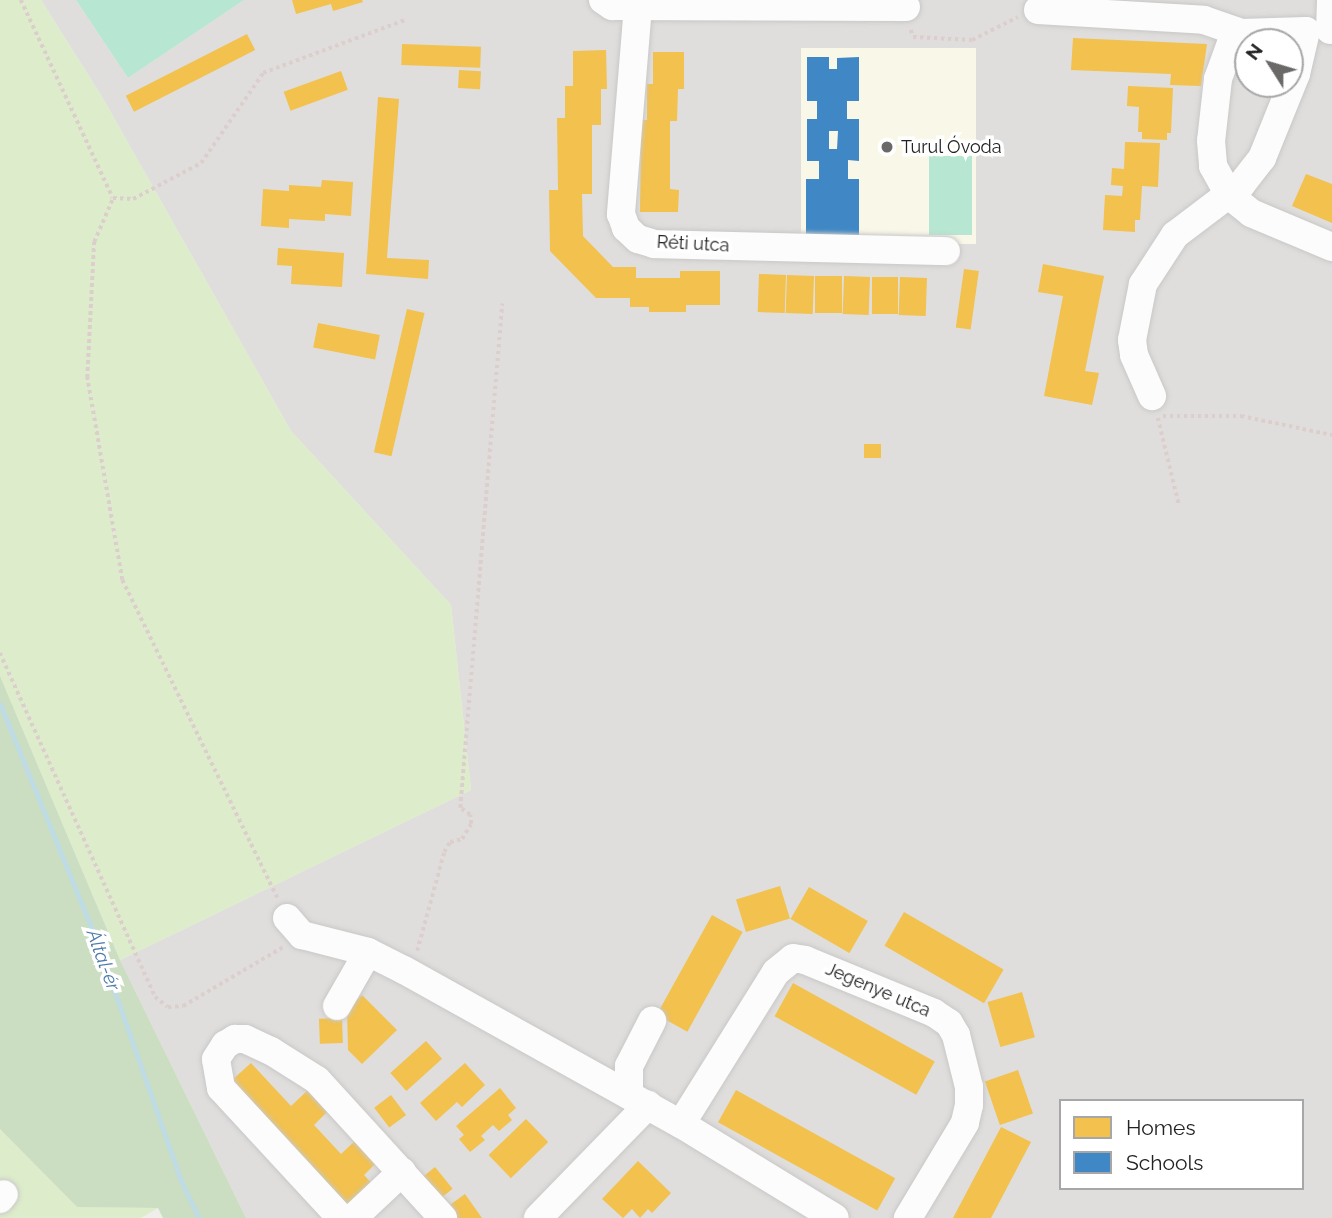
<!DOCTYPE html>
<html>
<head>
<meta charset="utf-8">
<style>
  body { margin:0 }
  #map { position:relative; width:1332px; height:1218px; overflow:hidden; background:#f0eeeb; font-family:Raleway,sans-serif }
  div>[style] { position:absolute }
  .residential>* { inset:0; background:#dfdedc }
  .education>* { inset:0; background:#f8f7e8; transform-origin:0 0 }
  .grass>* { inset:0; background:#ddeccb }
  .forest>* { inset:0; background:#cbdec1 }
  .pitch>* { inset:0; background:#b7e6d2; transform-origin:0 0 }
  .homes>* { inset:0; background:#f2c14e; transform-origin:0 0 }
  .schools>* { inset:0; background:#3f88c5 }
  .stream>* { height:5px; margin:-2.5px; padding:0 2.5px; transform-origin:2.5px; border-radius:2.5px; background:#bfdbe3 }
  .path>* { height:3.5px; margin-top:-1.75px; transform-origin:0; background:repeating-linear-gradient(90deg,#dccecd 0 3.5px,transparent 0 7px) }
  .roads { filter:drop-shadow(0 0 2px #c9c8c7) drop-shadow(0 0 2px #c9c8c7) }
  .minor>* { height:28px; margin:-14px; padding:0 14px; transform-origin:14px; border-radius:14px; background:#fdfcfc }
  .dots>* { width:19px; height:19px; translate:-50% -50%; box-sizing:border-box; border:4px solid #fff; border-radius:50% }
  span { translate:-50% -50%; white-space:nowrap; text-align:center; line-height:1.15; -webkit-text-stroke:7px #fff; paint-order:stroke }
  .poi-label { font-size:18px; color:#222 }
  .left { translate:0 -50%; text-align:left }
  .street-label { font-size:18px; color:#222 }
  .water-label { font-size:19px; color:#4a7aab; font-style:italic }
  .legend { position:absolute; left:1059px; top:1099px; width:245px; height:91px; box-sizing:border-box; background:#fff; border:2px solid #a7a7a7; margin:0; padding:9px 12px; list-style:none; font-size:21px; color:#222 }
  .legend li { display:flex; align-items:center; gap:14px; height:35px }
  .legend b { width:35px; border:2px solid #a7a7a7 }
  .north { position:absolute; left:1234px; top:28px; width:70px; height:70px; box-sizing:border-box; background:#fff; border:2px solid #a7a7a7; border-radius:50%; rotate:307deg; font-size:19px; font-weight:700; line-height:28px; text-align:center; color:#222 }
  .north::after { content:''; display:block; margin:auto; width:24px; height:32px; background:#6a6968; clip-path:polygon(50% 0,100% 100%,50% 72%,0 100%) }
</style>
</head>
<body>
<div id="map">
  <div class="residential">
    <div style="clip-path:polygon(evenodd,41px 0,76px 0,128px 78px,244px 0,1332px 0,1332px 1218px,246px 1218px,120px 960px,471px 790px,451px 605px,291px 431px,101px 95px,41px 0,1248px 42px,1290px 42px,1290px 84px,1248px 84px,1248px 42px,41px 0,1061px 1101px,1302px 1101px,1302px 1188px,1061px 1188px,1061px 1101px)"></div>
  </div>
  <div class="education">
    <div style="left:801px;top:48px;width:175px;height:196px"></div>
  </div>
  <div class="grass">
    <div style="clip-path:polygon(0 0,41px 0,101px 95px,291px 431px,451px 605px,471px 790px,120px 960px,0 676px)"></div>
    <div style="clip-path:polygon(0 1129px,77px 1207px,158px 1208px,141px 1218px,0 1218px)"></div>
  </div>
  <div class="forest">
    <div style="clip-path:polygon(0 676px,120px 960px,246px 1218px,163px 1218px,158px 1208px,77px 1207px,0 1129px)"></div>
  </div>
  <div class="pitch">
    <div style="clip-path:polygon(76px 0,244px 0,128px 78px)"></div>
    <div style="left:972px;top:156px;width:79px;height:43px;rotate:90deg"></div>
  </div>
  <div class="homes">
    <div style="clip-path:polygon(292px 0,362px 0,363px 2px,333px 11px,331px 4px,296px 14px)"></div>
    <div style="left:247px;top:34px;width:18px;height:136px;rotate:63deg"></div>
    <div style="clip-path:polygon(1073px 38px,1207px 44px,1201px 86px,1170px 85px,1171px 74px,1071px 70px)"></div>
    <div style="left:402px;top:44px;width:79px;height:21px;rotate:2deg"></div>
    <div style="clip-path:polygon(606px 50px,607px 89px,601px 89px,601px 125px,592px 125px,592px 194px,582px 194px,583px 236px,613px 267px,636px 267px,636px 278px,680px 278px,680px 271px,720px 271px,720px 305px,686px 305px,686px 312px,649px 312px,649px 307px,630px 307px,630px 298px,596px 298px,550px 251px,549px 190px,558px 190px,557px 118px,565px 118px,565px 86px,573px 86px,573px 51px)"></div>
    <div style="clip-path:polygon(653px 52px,684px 52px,684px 89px,678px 89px,677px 121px,670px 121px,670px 189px,679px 190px,678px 212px,640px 212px,641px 120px,647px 120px,647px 84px,653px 84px)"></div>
    <div style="left:459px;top:70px;width:22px;height:18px;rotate:3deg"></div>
    <div style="left:341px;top:71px;width:20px;height:61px;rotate:70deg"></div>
    <div style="clip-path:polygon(1128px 86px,1173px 88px,1171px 133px,1167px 133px,1167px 140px,1142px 139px,1142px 132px,1138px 132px,1139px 107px,1127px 106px)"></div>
    <div style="clip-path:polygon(378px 97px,399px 99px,387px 258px,429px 260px,428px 279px,366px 274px)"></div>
    <div style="clip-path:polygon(1125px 142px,1160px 143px,1158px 187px,1142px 186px,1140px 220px,1135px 220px,1135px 232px,1103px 230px,1105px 195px,1122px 196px,1123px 186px,1111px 185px,1112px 168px,1124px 169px)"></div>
    <div style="clip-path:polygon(1306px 174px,1332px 184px,1332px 223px,1292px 206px)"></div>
    <div style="clip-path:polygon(322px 180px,353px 182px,351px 216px,325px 214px,325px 221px,289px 219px,289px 228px,261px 226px,263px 189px,289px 191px,289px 185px,321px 187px)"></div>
    <div style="clip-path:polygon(278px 248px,344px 253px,342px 287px,291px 284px,292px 266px,277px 265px)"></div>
    <div style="clip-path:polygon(1043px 264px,1104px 276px,1085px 371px,1099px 373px,1092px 405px,1044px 396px,1063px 296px,1038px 292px)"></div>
    <div style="left:964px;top:269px;width:15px;height:59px;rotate:8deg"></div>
    <div style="left:759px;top:274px;width:27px;height:38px;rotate:2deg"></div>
    <div style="left:787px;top:275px;width:27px;height:38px;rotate:2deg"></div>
    <div style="left:815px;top:276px;width:27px;height:37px"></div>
    <div style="left:844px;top:276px;width:26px;height:38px;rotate:2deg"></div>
    <div style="left:872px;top:277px;width:26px;height:37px"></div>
    <div style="left:900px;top:277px;width:27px;height:38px;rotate:2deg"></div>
    <div style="left:407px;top:309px;width:18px;height:147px;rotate:13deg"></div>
    <div style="left:318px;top:323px;width:63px;height:25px;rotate:11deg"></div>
    <div style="left:864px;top:444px;width:17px;height:14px"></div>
    <div style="left:780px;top:886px;width:34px;height:46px;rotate:73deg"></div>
    <div style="left:809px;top:887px;width:68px;height:37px;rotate:30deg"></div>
    <div style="left:904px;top:912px;width:115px;height:39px;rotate:30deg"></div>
    <div style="left:712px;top:915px;width:35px;height:114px;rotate:29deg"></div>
    <div style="left:793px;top:983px;width:162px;height:38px;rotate:29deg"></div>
    <div style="left:1022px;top:992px;width:47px;height:36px;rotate:74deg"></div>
    <div style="clip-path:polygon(362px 995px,397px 1030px,362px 1064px,348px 1050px,347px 1010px)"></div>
    <div style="left:342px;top:1018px;width:25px;height:23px;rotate:88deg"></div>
    <div style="left:426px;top:1041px;width:24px;height:48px;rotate:48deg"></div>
    <div style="clip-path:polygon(251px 1063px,291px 1106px,307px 1091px,327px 1112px,314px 1125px,341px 1154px,356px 1140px,377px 1162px,364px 1175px,373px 1185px,350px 1207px,231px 1081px)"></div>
    <div style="clip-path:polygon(465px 1063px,485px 1085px,462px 1107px,457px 1102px,436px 1121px,420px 1103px)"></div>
    <div style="left:1018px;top:1070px;width:46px;height:35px;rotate:71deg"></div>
    <div style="clip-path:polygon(500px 1088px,516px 1108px,508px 1115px,512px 1120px,499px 1131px,493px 1125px,481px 1136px,485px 1140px,470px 1152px,459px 1139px,464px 1135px,456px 1126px)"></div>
    <div style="left:736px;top:1090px;width:182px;height:37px;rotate:29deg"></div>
    <div style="left:391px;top:1095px;width:25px;height:21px;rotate:53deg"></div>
    <div style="left:526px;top:1119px;width:32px;height:52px;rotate:46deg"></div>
    <div style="clip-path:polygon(1001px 1127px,1031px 1142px,991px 1218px,953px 1218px)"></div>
    <div style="clip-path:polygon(638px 1161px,671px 1193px,652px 1213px,648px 1209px,640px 1218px,632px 1209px,623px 1218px,602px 1199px)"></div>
    <div style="left:435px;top:1167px;width:28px;height:16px;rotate:51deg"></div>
    <div style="clip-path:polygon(465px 1194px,482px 1218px,456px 1218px,447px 1207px)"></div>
  </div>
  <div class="schools">
    <div style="clip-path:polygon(evenodd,807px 57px,829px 57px,829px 69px,837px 69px,837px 58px,859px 57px,859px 101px,847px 101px,847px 119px,859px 119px,859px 161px,848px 160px,848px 179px,859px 179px,859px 238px,806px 238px,806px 179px,819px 179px,819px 161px,807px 161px,807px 119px,817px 119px,817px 101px,807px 101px,807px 57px,829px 131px,838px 131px,837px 149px,829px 149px,829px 131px)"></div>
  </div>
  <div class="stream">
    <div style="left:0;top:704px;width:259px;rotate:67.8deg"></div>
    <div style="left:98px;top:944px;width:251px;rotate:70.7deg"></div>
    <div style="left:181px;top:1181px;width:41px;rotate:64.1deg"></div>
  </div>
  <div class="path">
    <div style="left:21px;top:0;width:218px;rotate:65.1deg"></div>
    <div style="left:911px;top:30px;width:7px;rotate:74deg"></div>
    <div style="left:913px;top:37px;width:59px;rotate:2.9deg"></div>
    <div style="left:972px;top:40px;width:51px;rotate:-26.6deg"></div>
    <div style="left:1163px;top:416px;width:78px"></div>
    <div style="left:1241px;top:416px;width:93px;rotate:11.8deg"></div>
    <div style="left:1158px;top:418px;width:89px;rotate:76.4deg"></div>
    <div style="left:0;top:653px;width:377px;rotate:65.7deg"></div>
    <div style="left:155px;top:997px;width:16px;rotate:38deg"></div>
    <div style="left:168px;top:1007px;width:15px;rotate:-4deg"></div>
    <div style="left:183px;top:1006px;width:116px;rotate:-30.5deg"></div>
    <div style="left:277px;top:898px;width:354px;rotate:-116deg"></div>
    <div style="left:122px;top:580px;width:205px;rotate:-99.8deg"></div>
    <div style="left:87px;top:378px;width:136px;rotate:-87.1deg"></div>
    <div style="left:94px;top:242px;width:48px;rotate:-66.6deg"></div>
    <div style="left:113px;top:198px;width:20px;rotate:3deg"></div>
    <div style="left:133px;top:199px;width:77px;rotate:-27.9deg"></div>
    <div style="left:201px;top:163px;width:109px;rotate:-55.4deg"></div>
    <div style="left:263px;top:73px;width:152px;rotate:-20.5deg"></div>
    <div style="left:417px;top:951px;width:103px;rotate:-74.7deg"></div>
    <div style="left:444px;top:852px;width:12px;rotate:-59deg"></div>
    <div style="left:450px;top:842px;width:12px;rotate:-14deg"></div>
    <div style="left:462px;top:839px;width:17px;rotate:-59deg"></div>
    <div style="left:471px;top:824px;width:9px;rotate:-96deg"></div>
    <div style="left:470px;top:815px;width:12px;rotate:-145deg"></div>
    <div style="left:460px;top:808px;width:506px;rotate:-85.24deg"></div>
  </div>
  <div class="roads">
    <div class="minor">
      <div style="left:603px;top:0;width:11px;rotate:34deg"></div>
      <div style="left:612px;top:6px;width:294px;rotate:0.2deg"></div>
      <div style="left:638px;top:6px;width:209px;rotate:94.7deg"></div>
      <div style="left:621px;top:214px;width:15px;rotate:70deg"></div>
      <div style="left:626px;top:228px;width:16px;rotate:43deg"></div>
      <div style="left:638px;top:239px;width:17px;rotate:17deg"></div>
      <div style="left:654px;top:244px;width:292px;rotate:1.4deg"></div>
      <div style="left:1038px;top:10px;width:166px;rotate:3.4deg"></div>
      <div style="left:1204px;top:20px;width:39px;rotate:19deg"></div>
      <div style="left:1241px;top:33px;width:65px;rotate:-1.8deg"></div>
      <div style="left:1306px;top:31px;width:44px;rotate:103.1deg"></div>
      <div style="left:1296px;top:74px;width:91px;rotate:112deg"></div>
      <div style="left:1262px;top:158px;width:34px;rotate:128deg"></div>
      <div style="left:1241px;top:185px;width:83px;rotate:142.9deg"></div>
      <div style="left:1175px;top:235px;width:59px;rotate:123.1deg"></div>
      <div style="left:1143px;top:284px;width:57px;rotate:101.1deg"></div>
      <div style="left:1132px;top:340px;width:15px;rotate:82deg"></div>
      <div style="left:1134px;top:355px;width:45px;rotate:66.3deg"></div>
      <div style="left:1330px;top:30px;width:30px;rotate:-88deg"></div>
      <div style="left:1241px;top:33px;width:14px;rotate:135deg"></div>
      <div style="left:1231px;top:43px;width:38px;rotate:110deg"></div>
      <div style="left:1218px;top:79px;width:62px;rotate:96.4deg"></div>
      <div style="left:1211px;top:141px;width:25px;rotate:85deg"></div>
      <div style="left:1213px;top:166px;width:33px;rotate:61deg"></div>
      <div style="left:1229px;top:195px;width:28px;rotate:39deg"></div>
      <div style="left:1251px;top:213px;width:88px;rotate:22.8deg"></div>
      <div style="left:287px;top:918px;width:23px;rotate:49deg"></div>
      <div style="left:302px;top:935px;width:68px;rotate:14.4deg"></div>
      <div style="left:368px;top:952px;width:40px;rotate:26.6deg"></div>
      <div style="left:404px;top:970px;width:317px;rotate:29.1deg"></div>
      <div style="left:681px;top:1124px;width:180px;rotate:31.4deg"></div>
      <div style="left:337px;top:1006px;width:62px;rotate:-60.1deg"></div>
      <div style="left:629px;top:1095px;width:29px;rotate:-90deg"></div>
      <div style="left:629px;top:1066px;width:51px;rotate:-62.9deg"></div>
      <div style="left:681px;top:1124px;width:179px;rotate:-58deg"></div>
      <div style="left:776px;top:972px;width:22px;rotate:-39deg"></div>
      <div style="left:793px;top:958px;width:12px;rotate:9deg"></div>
      <div style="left:805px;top:960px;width:139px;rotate:22.3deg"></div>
      <div style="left:934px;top:1013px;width:18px;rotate:34deg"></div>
      <div style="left:949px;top:1023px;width:14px;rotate:60deg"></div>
      <div style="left:956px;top:1035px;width:54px;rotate:76deg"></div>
      <div style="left:969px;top:1087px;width:18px;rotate:90deg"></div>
      <div style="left:969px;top:1105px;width:18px;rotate:103deg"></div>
      <div style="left:965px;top:1123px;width:111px;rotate:121deg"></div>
      <div style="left:0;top:1199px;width:6px;rotate:-51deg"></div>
      <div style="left:341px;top:1218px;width:177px;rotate:-132.7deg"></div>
      <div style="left:221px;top:1088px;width:29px;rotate:-100deg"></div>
      <div style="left:216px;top:1059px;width:17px;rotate:-57deg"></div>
      <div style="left:225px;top:1045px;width:12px;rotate:-31deg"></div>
      <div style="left:235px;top:1039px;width:10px"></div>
      <div style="left:245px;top:1039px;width:29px;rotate:25deg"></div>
      <div style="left:271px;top:1051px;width:54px;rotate:32.2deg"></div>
      <div style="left:317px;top:1080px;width:187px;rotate:47.6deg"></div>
      <div style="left:347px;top:1218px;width:7px;rotate:-8deg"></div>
      <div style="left:354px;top:1217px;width:66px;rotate:-43.2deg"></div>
      <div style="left:538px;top:1218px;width:158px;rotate:-45.8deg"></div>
    </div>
  </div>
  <div class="dots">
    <div style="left:887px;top:147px;background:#6a6968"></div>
  </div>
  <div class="poi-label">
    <span class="left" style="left:901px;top:147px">Turul Óvoda</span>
  </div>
  <div class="street-label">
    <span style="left:693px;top:244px;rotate:3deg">Réti utca</span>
    <span style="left:878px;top:990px;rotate:23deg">Jegenye utca</span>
  </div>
  <div class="water-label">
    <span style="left:103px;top:960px;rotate:70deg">Által-ér</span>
  </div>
  <ul class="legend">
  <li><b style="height:19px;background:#f2c14e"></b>Homes</li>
  <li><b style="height:19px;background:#3f88c5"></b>Schools</li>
  </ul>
  <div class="north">N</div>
</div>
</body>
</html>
